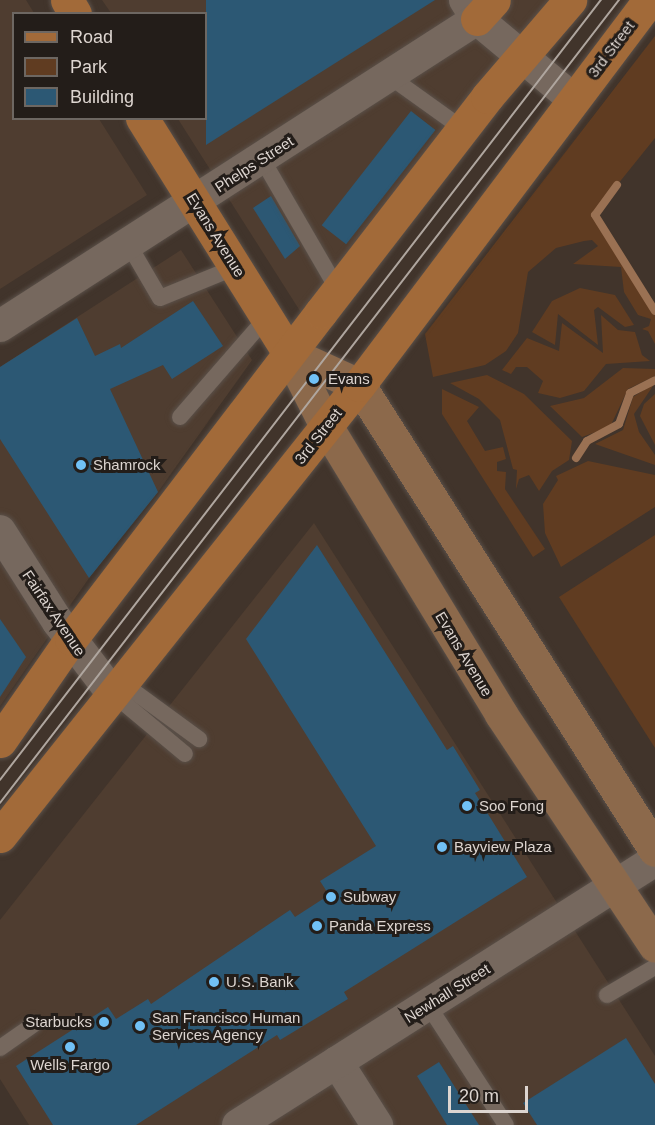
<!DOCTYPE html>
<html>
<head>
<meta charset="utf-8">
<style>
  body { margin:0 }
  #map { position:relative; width:655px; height:1125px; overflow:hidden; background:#41342b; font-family:Arial,sans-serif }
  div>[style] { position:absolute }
  .built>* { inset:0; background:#4f3d30 }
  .green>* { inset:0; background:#603c21 }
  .stream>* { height:8px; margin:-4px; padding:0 4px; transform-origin:4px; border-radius:4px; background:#9a7153 }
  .building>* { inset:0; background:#2c5874; transform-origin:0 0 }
  .roads { filter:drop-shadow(0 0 2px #5a5049) drop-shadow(0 0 2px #5a5049) }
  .service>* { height:16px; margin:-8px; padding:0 8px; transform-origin:8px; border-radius:8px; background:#76685e }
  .minor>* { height:32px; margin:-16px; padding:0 16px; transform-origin:16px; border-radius:16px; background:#76685e }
  .secondary>* { height:33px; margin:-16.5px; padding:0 16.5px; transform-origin:16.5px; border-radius:16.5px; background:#8c694b }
  .primary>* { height:33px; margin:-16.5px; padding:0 16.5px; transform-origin:16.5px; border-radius:16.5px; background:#a26a39 }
  .tram>* { height:1.5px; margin:-0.75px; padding:0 0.75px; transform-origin:0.75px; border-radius:0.75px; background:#afa69f }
  .dots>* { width:16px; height:16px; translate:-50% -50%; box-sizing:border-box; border:3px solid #231d19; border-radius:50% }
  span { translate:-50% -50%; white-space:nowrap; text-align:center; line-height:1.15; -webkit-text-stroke:6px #231d19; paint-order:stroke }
  .street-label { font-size:15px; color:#ddd5d0 }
  .poi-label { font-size:15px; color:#ddd5d0 }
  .left { translate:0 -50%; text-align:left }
  .right { translate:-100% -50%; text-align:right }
  .legend { position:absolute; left:12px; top:12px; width:195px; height:108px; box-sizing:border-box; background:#231d19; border:2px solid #6d6762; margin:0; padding:8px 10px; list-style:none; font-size:18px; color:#ddd5d0 }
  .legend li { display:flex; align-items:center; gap:12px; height:30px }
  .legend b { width:30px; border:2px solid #6d6762 }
  .scale { position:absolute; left:448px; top:1086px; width:80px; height:27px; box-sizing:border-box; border:3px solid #ddd5d0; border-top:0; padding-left:8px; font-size:18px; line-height:21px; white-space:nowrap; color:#ddd5d0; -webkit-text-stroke:4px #231d19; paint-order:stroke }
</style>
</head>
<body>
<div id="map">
  <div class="built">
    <div style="clip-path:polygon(0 0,26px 0,34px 13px,14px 14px,14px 118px,99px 119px,147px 195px,0 289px)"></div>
    <div style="clip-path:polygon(102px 0,561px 0,307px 322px,178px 119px,206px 118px,206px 14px,111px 13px)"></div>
    <div style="clip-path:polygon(181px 250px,252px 360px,158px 492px,89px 578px,0 706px,0 367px)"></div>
    <div style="clip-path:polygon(314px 523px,655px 1056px,655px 1125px,29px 1125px,0 1079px,0 920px)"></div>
  </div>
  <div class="green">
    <div style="clip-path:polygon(655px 36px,655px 138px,593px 215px,655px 314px,655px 344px,648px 331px,642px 329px,649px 326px,651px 319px,638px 315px,624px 292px,621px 267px,573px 264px,598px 246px,592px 240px,584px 241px,556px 248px,528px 272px,518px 333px,506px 351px,485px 365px,433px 377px,425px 334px)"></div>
    <div style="clip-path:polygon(580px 288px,615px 295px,634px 325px,625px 327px,598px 307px,594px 310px,598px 345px,558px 314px,555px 345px,532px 332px,552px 301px)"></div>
    <div style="clip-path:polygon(601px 315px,618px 330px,635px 332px,642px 355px,650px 361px,606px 364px,584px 391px,560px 398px,538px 393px,543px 381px,527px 367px,516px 367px,511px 374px,502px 370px,527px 338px,559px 351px,562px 323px,603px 353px)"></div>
    <div style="clip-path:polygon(623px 368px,655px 369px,655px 376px,628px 389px,610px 427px,582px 437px,550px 406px,584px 398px)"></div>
    <div style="clip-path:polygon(487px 375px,524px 394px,572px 441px,569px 460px,552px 471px,539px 491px,529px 475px,519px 479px,516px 489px,517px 470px,513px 469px,500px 420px,479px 399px,450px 383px)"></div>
    <div style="clip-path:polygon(655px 383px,634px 414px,639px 432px,655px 455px,655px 465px,595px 444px,623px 430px,633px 397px)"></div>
    <div style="clip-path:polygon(442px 389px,479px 407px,467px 421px,485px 451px,503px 447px,506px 459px,497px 462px,497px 471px,506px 472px,505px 489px,545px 549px,533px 557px,442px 414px)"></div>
    <div style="clip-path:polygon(655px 394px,655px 445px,640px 416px,644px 404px)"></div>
    <div style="clip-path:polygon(588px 461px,655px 475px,655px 507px,561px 567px,545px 533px,543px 504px,558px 480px,556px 476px)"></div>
    <div style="clip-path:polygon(655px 535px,655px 748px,559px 597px)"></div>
  </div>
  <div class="stream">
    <div style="left:617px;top:185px;width:37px;rotate:126deg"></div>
    <div style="left:595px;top:215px;width:113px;rotate:58deg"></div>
    <div style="left:576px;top:458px;width:20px;rotate:-57deg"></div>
    <div style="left:587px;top:441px;width:36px;rotate:-28deg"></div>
    <div style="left:619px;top:424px;width:33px;rotate:-70deg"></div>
    <div style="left:630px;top:393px;width:28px;rotate:-27deg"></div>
  </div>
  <div class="building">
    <div style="clip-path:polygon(206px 0,435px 0,206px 145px)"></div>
    <div style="left:411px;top:111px;width:31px;height:145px;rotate:38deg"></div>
    <div style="clip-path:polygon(271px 196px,300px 246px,285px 259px,253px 208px)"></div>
    <div style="clip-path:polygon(193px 301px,223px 346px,172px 379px,163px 365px,110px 389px,158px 492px,89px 578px,0 439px,0 367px,77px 318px,95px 356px,120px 344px,121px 348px)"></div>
    <div style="clip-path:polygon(317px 545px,447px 750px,453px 746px,480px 790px,475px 793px,527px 877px,344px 992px,348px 999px,280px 1040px,277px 1035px,136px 1125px,53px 1125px,16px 1066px,108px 1007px,116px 1019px,148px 999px,151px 1004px,290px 910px,295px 917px,329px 895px,320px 881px,376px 846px,246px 639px)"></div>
    <div style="clip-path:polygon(0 619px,26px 657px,0 697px)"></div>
    <div style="clip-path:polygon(626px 1038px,655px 1084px,655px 1125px,537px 1125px,523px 1103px)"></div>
    <div style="clip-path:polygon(439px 1062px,479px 1125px,447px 1125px,417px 1076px)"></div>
  </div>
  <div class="roads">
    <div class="service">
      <div style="left:389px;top:76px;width:91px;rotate:35.6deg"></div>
      <div style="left:262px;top:159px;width:151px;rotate:59.9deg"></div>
      <div style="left:129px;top:245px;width:61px;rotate:59.7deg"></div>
      <div style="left:160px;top:298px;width:82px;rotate:-22.2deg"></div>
      <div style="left:180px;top:417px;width:133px;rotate:-49deg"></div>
      <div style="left:121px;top:682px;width:97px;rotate:36.2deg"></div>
      <div style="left:112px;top:693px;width:95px;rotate:39.9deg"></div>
      <div style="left:607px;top:995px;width:56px;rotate:-30.3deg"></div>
      <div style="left:428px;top:1005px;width:143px;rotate:57deg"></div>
      <div style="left:0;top:1048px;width:40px;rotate:-34.9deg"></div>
    </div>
    <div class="minor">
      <div style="left:465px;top:0;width:22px;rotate:58deg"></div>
      <div style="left:477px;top:19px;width:125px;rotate:39.8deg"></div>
      <div style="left:0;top:326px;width:567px;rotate:-32.77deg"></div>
      <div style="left:0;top:531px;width:108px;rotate:57.5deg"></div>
      <div style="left:58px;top:622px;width:89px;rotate:52.7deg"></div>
      <div style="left:337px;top:1062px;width:75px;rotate:57.6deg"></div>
      <div style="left:238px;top:1125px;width:494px;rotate:-32.4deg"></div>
    </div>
    <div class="secondary">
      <div style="left:289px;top:353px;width:82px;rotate:63.1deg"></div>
      <div style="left:326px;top:426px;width:337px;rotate:58.7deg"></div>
      <div style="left:501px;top:714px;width:278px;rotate:56.4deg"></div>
      <div style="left:289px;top:353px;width:77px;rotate:24.6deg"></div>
      <div style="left:359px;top:385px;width:551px;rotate:57.52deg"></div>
    </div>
    <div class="primary">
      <div style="left:67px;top:0;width:16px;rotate:60deg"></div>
      <div style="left:477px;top:19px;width:25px;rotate:-48deg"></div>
      <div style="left:142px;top:118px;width:277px;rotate:58deg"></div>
      <div style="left:0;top:741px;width:124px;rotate:-55.2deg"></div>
      <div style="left:71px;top:639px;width:412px;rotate:-52.6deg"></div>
      <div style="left:321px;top:312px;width:272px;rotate:-52.3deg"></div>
      <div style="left:487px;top:97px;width:128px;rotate:-49.4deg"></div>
      <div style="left:0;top:836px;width:576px;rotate:-51.48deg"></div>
      <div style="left:359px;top:385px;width:482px;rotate:-53deg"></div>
    </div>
  </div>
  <div class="tram">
    <div style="left:0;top:780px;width:985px;rotate:-52.39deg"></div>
    <div style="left:0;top:803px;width:1014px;rotate:-52.37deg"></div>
  </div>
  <div class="dots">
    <div style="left:314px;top:379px;background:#71c1f5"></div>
    <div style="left:81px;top:465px;background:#71c1f5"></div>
    <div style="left:467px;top:806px;background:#71c1f5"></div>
    <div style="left:442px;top:847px;background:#71c1f5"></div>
    <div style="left:331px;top:897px;background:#71c1f5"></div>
    <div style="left:317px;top:926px;background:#71c1f5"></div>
    <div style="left:214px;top:982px;background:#71c1f5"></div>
    <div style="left:104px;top:1022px;background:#71c1f5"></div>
    <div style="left:140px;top:1026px;background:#71c1f5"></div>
    <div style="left:70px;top:1047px;background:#71c1f5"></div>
  </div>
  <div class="street-label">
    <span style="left:611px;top:49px;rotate:-53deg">3rd Street</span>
    <span style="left:254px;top:164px;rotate:-33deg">Phelps Street</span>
    <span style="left:216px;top:235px;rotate:58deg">Evans Avenue</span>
    <span style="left:318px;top:436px;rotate:-52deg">3rd Street</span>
    <span style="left:54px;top:613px;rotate:56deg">Fairfax Avenue</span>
    <span style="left:464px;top:654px;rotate:59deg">Evans Avenue</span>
    <span style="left:447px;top:993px;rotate:-32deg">Newhall Street</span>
  </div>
  <div class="poi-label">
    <span class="left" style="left:328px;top:379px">Evans</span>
    <span class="left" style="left:93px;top:465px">Shamrock</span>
    <span class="left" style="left:479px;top:806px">Soo Fong</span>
    <span class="left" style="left:454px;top:847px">Bayview Plaza</span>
    <span class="left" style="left:343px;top:897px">Subway</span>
    <span class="left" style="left:329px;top:926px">Panda Express</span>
    <span class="left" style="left:226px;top:982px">U.S. Bank</span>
    <span class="left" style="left:152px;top:1026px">San Francisco Human<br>Services Agency</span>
    <span class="right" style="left:92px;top:1022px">Starbucks</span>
    <span style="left:70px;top:1065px">Wells Fargo</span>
  </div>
  <ul class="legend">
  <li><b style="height:8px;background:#a26a39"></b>Road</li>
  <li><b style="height:16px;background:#603c21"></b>Park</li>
  <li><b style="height:16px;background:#2c5874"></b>Building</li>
  </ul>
  <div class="scale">20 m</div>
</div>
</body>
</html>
